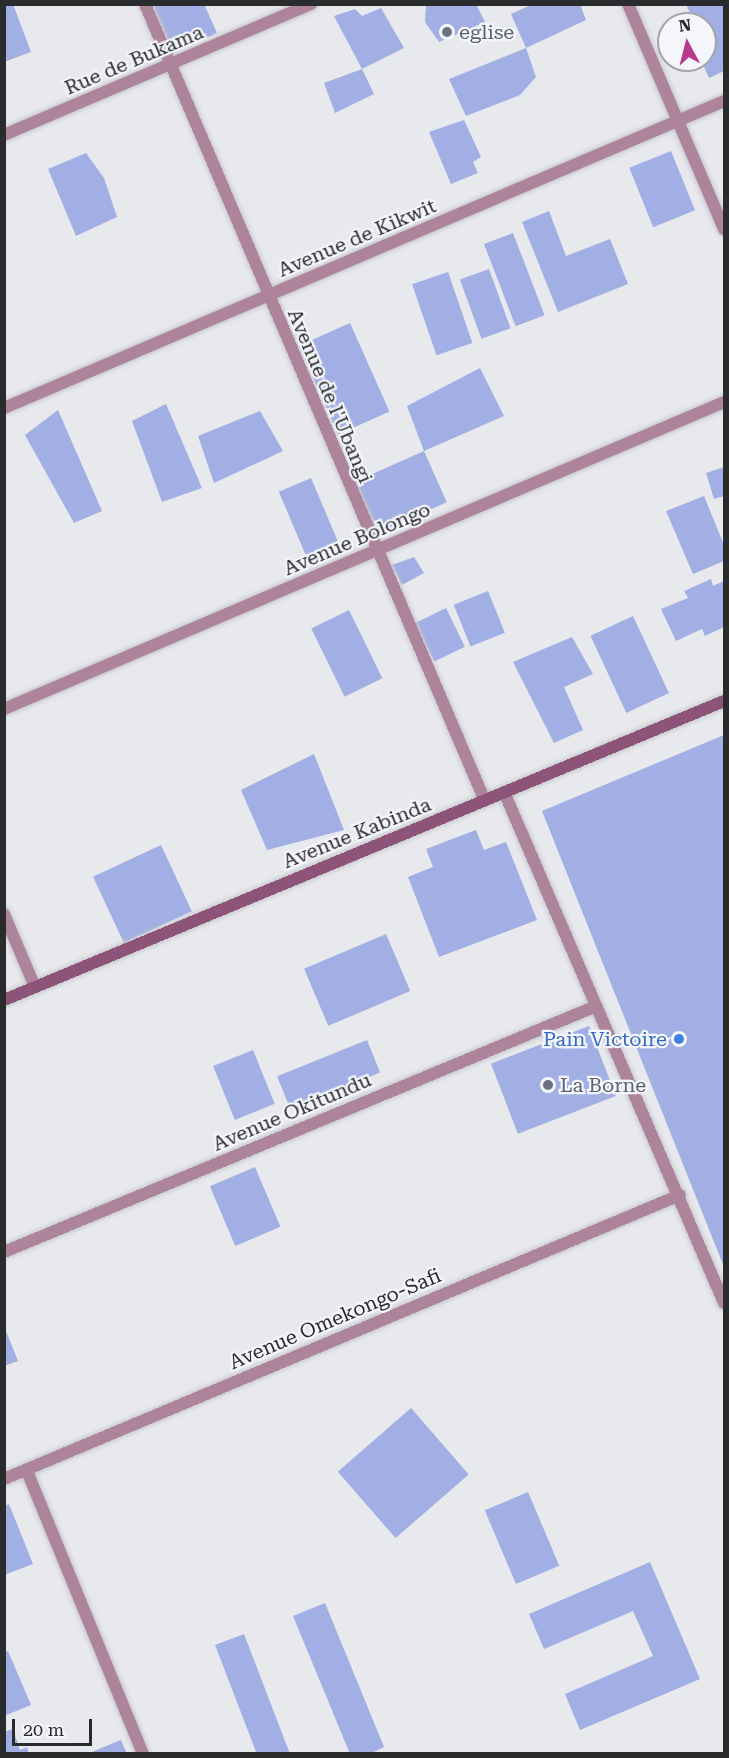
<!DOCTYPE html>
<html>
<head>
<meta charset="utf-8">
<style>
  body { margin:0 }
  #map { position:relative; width:729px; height:1758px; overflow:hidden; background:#e7e9ed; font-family:"Roboto Serif",serif }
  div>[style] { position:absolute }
  .building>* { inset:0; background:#a2afe4; transform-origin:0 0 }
  .roads { filter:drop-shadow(0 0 2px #c5c7ca) drop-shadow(0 0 2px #c5c7ca) }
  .street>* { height:12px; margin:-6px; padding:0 6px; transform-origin:6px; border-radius:6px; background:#ae849d }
  .secondary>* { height:12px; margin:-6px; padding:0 6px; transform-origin:6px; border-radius:6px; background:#8e5379 }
  .dots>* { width:16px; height:16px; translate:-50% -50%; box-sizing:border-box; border:3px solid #f4f6fb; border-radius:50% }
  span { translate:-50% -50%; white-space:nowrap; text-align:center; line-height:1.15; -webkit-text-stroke:4.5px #f4f6fb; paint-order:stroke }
  .worship-label { font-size:20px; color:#5b616d }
  .left { translate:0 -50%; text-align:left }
  .street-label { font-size:20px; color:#2a2b2c }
  .shop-label { font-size:20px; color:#366cbe }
  .right { translate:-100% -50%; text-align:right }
  .frame { position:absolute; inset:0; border:6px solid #2a2b2c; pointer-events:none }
  .north { position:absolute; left:657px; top:12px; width:60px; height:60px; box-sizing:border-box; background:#f4f6fb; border:2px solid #a3a5a8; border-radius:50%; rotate:353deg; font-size:16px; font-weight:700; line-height:24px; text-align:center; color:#2a2b2c }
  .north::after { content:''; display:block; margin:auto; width:21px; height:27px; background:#b63a8b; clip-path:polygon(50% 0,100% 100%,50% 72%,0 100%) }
  .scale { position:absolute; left:12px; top:1719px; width:80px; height:27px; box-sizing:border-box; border:3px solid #2a2b2c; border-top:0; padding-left:8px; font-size:18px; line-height:21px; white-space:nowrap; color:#2a2b2c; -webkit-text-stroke:4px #f4f6fb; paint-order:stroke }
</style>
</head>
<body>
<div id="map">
  <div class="building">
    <div style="clip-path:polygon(4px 4px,13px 4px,31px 52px,4px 62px)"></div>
    <div style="clip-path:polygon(153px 4px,204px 4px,217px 33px,173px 53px)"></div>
    <div style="clip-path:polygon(426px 4px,476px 4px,485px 22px,439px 42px,425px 22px)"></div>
    <div style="clip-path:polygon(533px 4px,580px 4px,586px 20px,526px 48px,511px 14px)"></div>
    <div style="clip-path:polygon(686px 4px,724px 4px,724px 71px,709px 78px,701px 60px,705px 60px,705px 24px,695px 24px)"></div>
    <div style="clip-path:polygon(381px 8px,404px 48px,362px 69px,374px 94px,335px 113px,324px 83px,362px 69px,334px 16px,355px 9px,362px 16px)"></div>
    <div style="clip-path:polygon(526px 48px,536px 77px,520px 95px,466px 116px,449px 79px)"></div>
    <div style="clip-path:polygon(464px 120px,481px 157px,473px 162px,478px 173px,451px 184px,429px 132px)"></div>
    <div style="left:671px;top:151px;width:64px;height:45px;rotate:68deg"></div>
    <div style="clip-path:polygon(86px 153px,104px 178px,117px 217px,76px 236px,48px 169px)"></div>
    <div style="clip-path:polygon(549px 211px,566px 256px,610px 239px,628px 284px,558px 312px,522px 222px)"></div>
    <div style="left:513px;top:233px;width:88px;height:31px;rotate:69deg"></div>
    <div style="left:489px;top:269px;width:63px;height:31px;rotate:70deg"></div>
    <div style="left:448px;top:272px;width:75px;height:38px;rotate:71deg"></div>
    <div style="left:350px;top:323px;width:97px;height:56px;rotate:66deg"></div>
    <div style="clip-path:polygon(480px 368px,504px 416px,424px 451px,407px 406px)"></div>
    <div style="clip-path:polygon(166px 404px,202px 488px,162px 502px,132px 421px)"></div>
    <div style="clip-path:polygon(58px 410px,102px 511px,74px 523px,25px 435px)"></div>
    <div style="clip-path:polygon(260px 411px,283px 451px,214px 483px,198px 436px)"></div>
    <div style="left:424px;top:451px;width:56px;height:75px;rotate:66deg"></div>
    <div style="clip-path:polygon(724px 467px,724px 496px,714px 499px,706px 473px)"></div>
    <div style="left:311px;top:478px;width:73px;height:35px;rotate:67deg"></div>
    <div style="clip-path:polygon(704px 496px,724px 545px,724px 561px,693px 574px,666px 511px)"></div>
    <div style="clip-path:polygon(414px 557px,424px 573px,402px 585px,392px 565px)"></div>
    <div style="clip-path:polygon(711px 579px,713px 586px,724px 581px,724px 627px,705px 636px,702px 629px,676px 641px,661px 609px,688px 598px,684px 591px)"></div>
    <div style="left:488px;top:591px;width:45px;height:37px;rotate:68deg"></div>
    <div style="left:446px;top:608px;width:43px;height:34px;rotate:64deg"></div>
    <div style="left:349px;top:610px;width:76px;height:42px;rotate:64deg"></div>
    <div style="left:633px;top:616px;width:85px;height:47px;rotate:65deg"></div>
    <div style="clip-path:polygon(572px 637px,593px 674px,564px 687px,583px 730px,554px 743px,513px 662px)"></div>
    <div style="clip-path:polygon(724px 735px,724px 1267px,542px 811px)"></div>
    <div style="clip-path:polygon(314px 754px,344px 830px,267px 850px,241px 790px)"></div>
    <div style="clip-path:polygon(476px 830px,484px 850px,506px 842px,537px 920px,439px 957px,408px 877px,433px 867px,426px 849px)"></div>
    <div style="left:161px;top:845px;width:73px;height:75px;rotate:65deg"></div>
    <div style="left:386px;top:934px;width:62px;height:89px;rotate:67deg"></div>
    <div style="left:589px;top:1026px;width:75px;height:105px;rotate:69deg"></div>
    <div style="left:367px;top:1040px;width:35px;height:97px;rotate:68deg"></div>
    <div style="left:253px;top:1050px;width:58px;height:43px;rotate:68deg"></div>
    <div style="left:255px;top:1167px;width:65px;height:49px;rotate:67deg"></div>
    <div style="clip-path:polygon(4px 1326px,18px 1361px,4px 1366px)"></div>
    <div style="left:411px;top:1408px;width:88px;height:97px;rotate:49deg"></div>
    <div style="left:528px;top:1492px;width:80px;height:47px;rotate:67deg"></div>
    <div style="clip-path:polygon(9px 1504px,33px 1564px,4px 1575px,4px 1506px)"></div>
    <div style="clip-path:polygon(650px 1562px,700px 1679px,580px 1730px,565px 1694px,653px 1656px,633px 1611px,544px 1649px,529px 1614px)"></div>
    <div style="clip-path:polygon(325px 1603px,384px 1747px,370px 1754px,350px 1754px,293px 1616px)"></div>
    <div style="left:244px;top:1634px;width:129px;height:31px;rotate:69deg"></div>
    <div style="clip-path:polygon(8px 1651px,31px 1705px,4px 1716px,4px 1653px)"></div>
    <div style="clip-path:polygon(13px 1729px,20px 1750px,27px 1747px,29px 1754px,4px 1754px,4px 1732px)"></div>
    <div style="clip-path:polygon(121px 1740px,127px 1754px,89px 1754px,89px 1753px)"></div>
  </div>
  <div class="roads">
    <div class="street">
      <div style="left:145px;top:4px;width:866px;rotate:66.9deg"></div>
      <div style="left:628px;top:4px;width:245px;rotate:66.9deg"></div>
      <div style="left:4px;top:135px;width:334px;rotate:-23.1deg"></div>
      <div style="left:4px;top:408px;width:783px;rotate:-23.09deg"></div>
      <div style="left:4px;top:709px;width:783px;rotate:-23.09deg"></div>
      <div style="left:505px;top:794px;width:554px;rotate:66.72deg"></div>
      <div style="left:4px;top:914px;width:79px;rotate:67deg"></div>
      <div style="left:4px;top:1252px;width:639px;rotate:-22.55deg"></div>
      <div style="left:27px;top:1471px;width:306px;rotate:67.7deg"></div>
      <div style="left:4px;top:1479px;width:733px;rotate:-22.79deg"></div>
    </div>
    <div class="secondary">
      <div style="left:4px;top:1000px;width:780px;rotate:-22.55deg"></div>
    </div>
  </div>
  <div class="dots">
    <div style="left:447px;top:32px;background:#6b7280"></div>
    <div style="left:679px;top:1039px;background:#3f7fe0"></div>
    <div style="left:548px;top:1085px;background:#6b7280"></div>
  </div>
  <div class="worship-label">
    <span class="left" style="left:459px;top:32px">eglise</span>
    <span class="left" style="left:560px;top:1085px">La Borne</span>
  </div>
  <div class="street-label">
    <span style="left:134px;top:60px;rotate:-23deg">Rue de Bukama</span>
    <span style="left:357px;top:238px;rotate:-23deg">Avenue de Kikwit</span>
    <span style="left:330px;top:396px;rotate:67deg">Avenue de l'Ubangi</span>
    <span style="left:357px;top:539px;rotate:-23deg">Avenue Bolongo</span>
    <span style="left:357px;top:833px;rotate:-22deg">Avenue Kabinda</span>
    <span style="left:292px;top:1112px;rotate:-23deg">Avenue Okitundu</span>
    <span style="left:335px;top:1319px;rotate:-23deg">Avenue Omekongo-Safi</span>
  </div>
  <div class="shop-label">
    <span class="right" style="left:667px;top:1039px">Pain Victoire</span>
  </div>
  <div class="frame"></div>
  <div class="north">N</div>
  <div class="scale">20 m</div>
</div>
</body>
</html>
